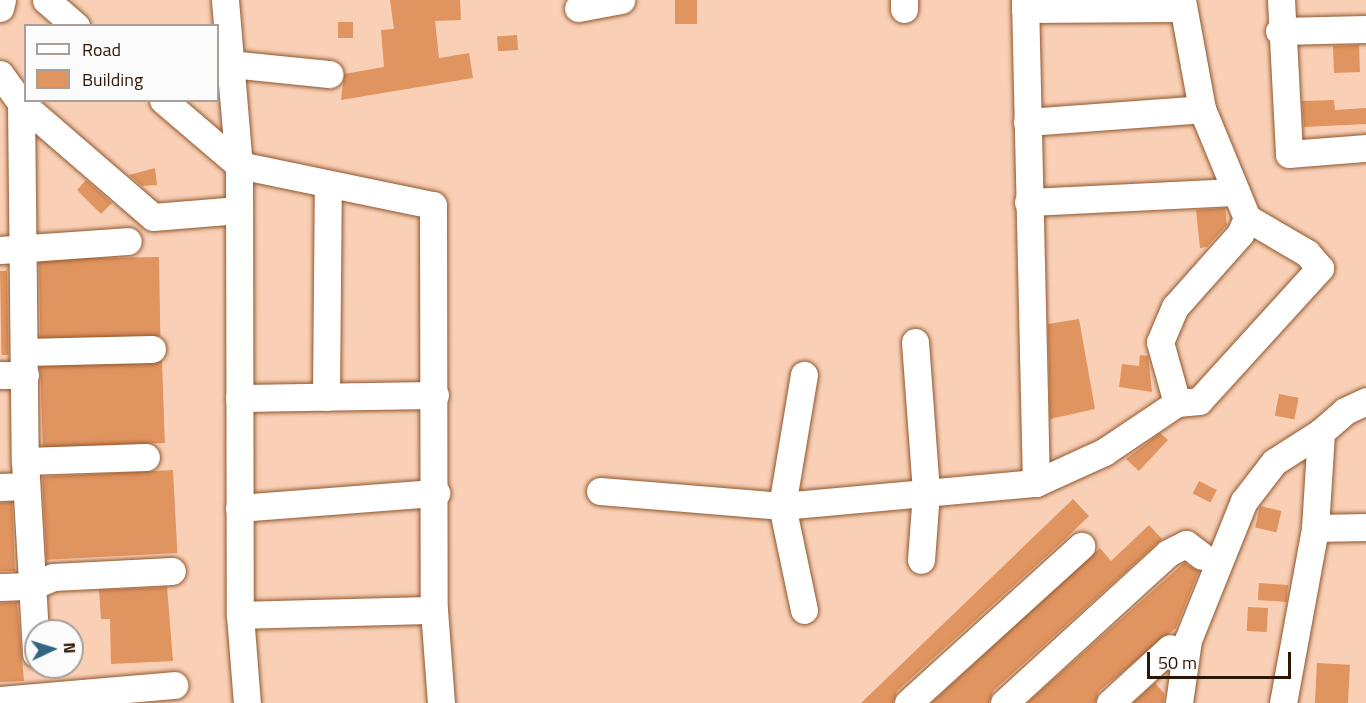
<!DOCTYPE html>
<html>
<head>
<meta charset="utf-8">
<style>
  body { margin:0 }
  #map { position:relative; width:1366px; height:703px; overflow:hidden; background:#f9d0b6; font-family:"Titillium Web",sans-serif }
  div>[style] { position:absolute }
  .building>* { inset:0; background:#e0945f; transform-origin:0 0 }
  .roads { filter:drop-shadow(0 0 2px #90562c) drop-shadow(0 0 2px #90562c) }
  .minor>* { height:27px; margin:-13.5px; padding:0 13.5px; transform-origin:13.5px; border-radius:13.5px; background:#fff }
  span { translate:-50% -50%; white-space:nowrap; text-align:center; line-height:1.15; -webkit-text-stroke:6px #fbfbfb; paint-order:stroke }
  .legend { position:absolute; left:24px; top:24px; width:195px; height:78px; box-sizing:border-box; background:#fbfbfb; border:2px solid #a99f99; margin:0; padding:8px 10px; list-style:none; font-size:18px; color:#2e1605 }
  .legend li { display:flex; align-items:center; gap:12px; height:30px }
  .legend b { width:30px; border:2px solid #a99f99 }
  .north { position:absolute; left:24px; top:619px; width:60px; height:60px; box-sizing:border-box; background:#fbfbfb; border:2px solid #a99f99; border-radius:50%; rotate:86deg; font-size:16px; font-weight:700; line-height:24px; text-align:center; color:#2e1605 }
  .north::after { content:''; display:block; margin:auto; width:21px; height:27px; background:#326683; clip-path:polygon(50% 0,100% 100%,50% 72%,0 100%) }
  .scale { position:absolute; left:1147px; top:652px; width:144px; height:27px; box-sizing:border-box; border:3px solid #2e1605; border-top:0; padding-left:8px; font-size:18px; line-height:21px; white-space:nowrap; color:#2e1605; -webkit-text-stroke:4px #fbfbfb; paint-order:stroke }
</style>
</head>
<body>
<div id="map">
  <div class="building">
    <div style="clip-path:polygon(390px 0,460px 0,461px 20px,435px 21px,439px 58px,469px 53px,473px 78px,341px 100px,344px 74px,384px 67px,381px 30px,394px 29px)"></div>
    <div style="left:675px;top:0;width:22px;height:24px"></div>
    <div style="left:353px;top:22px;width:16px;height:15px;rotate:90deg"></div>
    <div style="left:517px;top:35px;width:15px;height:20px;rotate:86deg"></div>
    <div style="left:1359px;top:45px;width:27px;height:26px;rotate:88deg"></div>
    <div style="clip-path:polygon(1334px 100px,1335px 110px,1366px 108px,1366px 124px,1304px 127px,1302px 101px)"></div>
    <div style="clip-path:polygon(155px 168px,157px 185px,142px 186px,129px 175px)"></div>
    <div style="clip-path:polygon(86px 180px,112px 203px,101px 214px,77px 190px)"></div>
    <div style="clip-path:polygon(1225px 208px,1227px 225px,1207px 247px,1200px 248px,1196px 210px)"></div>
    <div style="left:159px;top:257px;width:79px;height:120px;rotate:89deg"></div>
    <div style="left:7px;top:271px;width:84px;height:7px;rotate:89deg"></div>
    <div style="clip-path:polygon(1079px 319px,1095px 409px,1050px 419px,1048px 324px)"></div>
    <div style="clip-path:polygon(1140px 355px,1148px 356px,1152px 392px,1119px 387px,1122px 364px,1139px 366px)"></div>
    <div style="left:162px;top:361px;width:82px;height:122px;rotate:88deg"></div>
    <div style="left:1279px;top:394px;width:20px;height:22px;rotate:11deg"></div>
    <div style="clip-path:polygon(1160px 433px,1168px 440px,1139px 471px,1126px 459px)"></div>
    <div style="left:173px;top:470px;width:83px;height:131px;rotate:87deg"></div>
    <div style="left:1199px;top:481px;width:20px;height:14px;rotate:27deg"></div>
    <div style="clip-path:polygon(1073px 499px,1089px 516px,1061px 543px,897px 691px,893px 703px,861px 703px)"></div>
    <div style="clip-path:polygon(12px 502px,15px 571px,0 571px,0 503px)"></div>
    <div style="left:1260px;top:506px;width:22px;height:22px;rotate:13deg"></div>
    <div style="clip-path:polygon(1149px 525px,1162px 539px,993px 691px,989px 703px,931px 703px,1100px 548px,1111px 561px)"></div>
    <div style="clip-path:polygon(1184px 563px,1199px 571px,1176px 628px,1099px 691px,1095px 703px,1027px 703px)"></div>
    <div style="left:1259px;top:583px;width:29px;height:17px;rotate:4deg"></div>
    <div style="clip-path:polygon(167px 587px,173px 661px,111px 664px,110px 619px,101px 619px,99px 590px)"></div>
    <div style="clip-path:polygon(17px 602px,24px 681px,0 682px,0 603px)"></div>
    <div style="left:1248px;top:607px;width:20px;height:24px;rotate:3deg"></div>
    <div style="left:1317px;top:663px;width:33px;height:40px;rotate:3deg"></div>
    <div style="clip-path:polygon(1155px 683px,1164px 693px,1164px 703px,1133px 703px)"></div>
  </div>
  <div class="roads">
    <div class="minor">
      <div style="left:46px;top:0;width:40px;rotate:41deg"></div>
      <div style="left:225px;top:0;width:166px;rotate:85.2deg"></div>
      <div style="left:239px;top:165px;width:450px;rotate:89.9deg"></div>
      <div style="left:240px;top:615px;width:88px;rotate:85.5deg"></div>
      <div style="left:904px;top:0;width:9px;rotate:90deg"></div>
      <div style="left:1025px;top:0;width:483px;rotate:88.7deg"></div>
      <div style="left:1281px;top:0;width:154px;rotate:87deg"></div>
      <div style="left:1289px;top:154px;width:77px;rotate:-4.5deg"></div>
      <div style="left:0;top:8px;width:8px;rotate:-76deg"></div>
      <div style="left:578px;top:8px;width:44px;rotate:-10.5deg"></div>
      <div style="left:1025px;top:9px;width:158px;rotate:-0.4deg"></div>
      <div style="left:1279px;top:31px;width:87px;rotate:-1.3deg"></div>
      <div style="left:230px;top:64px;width:100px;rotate:5.8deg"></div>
      <div style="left:0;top:74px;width:36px;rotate:54deg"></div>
      <div style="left:21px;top:103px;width:174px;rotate:40.8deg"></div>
      <div style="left:153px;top:217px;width:86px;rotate:-4.7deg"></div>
      <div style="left:163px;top:100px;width:100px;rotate:40.5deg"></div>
      <div style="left:239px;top:165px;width:198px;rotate:11.7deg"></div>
      <div style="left:433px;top:205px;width:405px;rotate:89.9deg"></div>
      <div style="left:434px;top:610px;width:93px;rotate:85.7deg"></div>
      <div style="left:21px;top:103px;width:358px;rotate:89.4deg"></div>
      <div style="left:25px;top:461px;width:193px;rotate:86.7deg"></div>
      <div style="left:1027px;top:122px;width:175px;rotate:-4.2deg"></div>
      <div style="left:1028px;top:202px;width:208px;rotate:-2.8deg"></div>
      <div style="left:0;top:250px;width:128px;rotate:-4deg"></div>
      <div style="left:915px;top:342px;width:150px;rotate:85.8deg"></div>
      <div style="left:926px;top:492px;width:68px;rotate:94.2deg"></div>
      <div style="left:25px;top:352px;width:127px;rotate:-1.4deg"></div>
      <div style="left:0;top:375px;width:25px"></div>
      <div style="left:326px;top:397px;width:212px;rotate:-89.5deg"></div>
      <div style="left:239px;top:398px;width:196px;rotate:-0.9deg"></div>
      <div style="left:1177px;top:403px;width:63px;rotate:-105.6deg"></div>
      <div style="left:1160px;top:342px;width:38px;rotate:-67deg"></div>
      <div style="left:1175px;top:307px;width:98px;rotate:-48.3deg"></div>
      <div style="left:1240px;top:234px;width:17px;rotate:-66deg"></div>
      <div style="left:25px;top:461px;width:121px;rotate:-1.9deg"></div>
      <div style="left:0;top:487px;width:26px;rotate:-2deg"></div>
      <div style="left:600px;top:491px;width:183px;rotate:4.7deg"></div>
      <div style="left:782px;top:506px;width:255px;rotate:-5.2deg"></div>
      <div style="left:1036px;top:483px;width:75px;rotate:-24.5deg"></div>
      <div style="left:1104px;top:452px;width:88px;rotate:-33.9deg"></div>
      <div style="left:1177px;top:403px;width:22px;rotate:-5deg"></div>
      <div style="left:1199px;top:401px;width:180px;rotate:-47.7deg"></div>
      <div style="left:1320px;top:268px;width:20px;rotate:-131deg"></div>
      <div style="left:1307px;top:253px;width:69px;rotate:-149.7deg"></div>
      <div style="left:1247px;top:218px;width:118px;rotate:-112.4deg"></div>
      <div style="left:1202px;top:109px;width:111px;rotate:-100.4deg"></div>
      <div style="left:239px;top:508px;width:198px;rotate:-4.4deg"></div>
      <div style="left:1315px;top:528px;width:51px;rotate:-1.1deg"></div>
      <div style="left:0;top:587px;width:32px;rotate:-2deg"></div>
      <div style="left:32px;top:586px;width:23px;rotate:-23deg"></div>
      <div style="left:53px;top:577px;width:119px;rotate:-2.9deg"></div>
      <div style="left:804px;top:610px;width:106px;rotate:-101.9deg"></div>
      <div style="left:782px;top:506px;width:133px;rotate:-80.5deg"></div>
      <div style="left:240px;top:615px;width:194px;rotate:-1.5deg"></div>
      <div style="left:0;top:700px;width:175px;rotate:-4.9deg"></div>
      <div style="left:908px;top:703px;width:234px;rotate:-42.2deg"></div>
      <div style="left:1004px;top:703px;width:222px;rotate:-42.4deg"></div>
      <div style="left:1168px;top:553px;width:20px;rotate:-27deg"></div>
      <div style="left:1186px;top:544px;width:20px;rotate:37deg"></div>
      <div style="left:1110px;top:703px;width:81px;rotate:-42.5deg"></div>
      <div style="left:1179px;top:703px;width:64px;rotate:-81.9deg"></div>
      <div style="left:1188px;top:640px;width:150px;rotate:-68.1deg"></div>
      <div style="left:1244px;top:501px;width:49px;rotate:-52.4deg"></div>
      <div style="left:1274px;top:462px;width:56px;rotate:-32.6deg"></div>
      <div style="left:1283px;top:703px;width:178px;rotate:-79.6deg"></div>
      <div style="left:1315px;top:528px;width:96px;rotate:-86.4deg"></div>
      <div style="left:1321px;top:432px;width:32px;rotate:-41deg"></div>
      <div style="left:1345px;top:411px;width:23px;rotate:-25deg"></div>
    </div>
  </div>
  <ul class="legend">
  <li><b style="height:8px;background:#fff"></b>Road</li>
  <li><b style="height:16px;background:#e0945f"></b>Building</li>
  </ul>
  <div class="north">N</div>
  <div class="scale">50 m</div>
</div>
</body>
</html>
